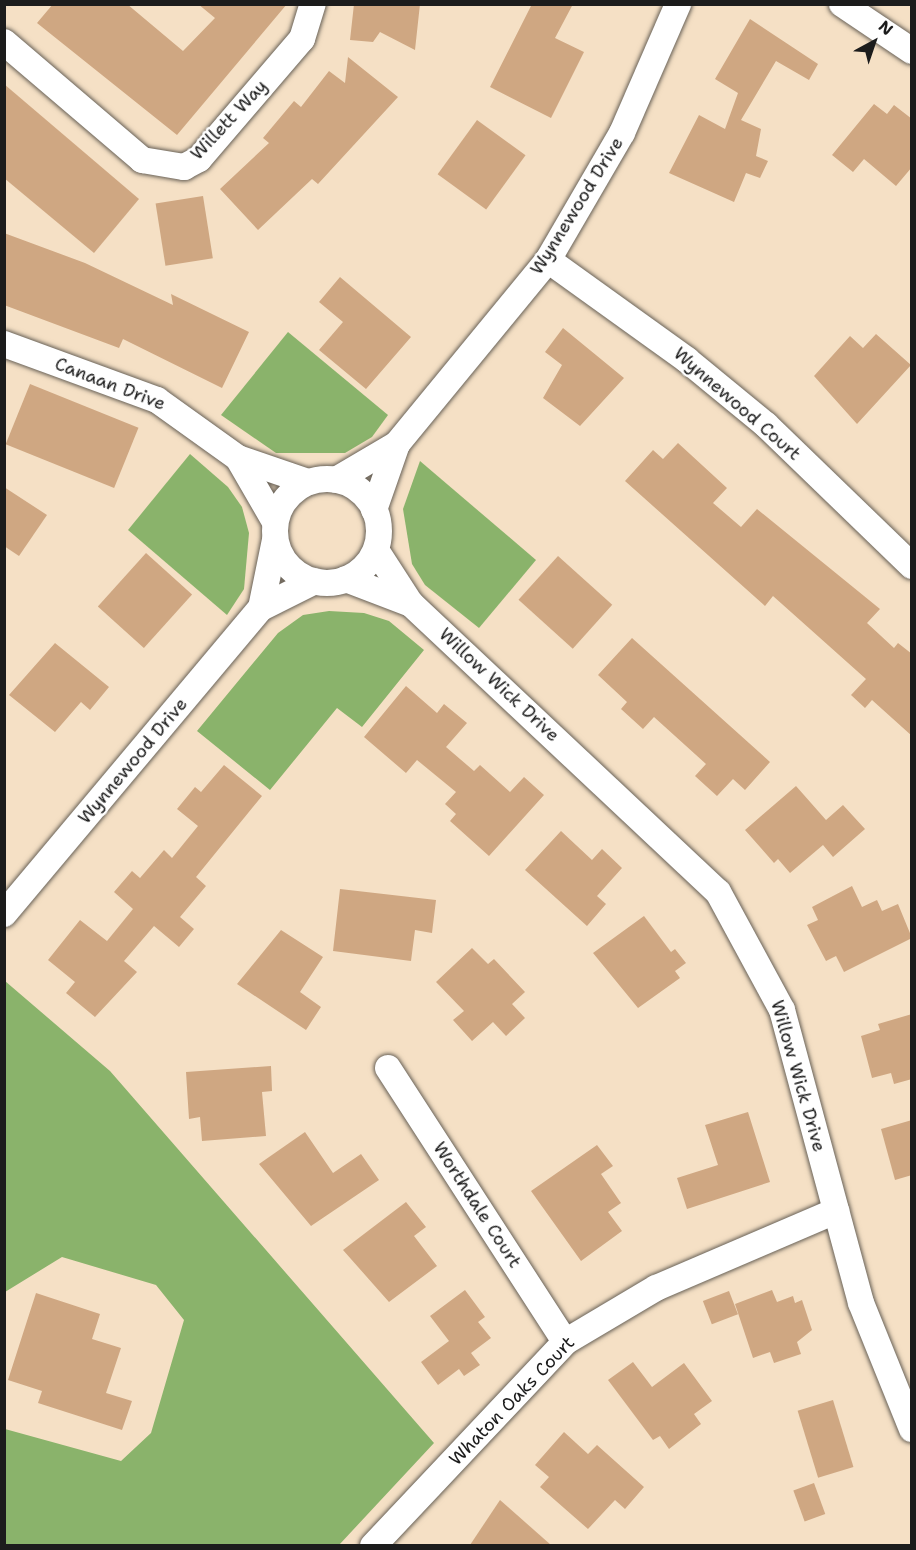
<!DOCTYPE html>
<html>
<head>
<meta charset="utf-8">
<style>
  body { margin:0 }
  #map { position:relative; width:916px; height:1550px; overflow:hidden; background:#f5e0c5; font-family:"Shantell Sans",sans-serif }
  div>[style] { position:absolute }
  .forest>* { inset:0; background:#8ab36b }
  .building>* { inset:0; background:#cfa782; transform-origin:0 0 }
  .roads { filter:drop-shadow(0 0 2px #686157) drop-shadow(0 0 2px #686157) }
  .street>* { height:26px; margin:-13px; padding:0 13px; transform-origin:13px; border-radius:13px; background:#fff }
  .street>.ring { margin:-13px; padding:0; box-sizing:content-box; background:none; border:26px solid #fff; border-radius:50% }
  span { translate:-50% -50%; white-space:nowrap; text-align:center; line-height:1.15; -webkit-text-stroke:5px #fff; paint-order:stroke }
  .street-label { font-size:18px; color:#1c1c1c }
  .frame { position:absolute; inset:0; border:6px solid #1c1c1c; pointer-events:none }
  .north { position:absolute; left:844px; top:12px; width:60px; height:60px; -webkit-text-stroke:4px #fff; paint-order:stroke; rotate:40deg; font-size:16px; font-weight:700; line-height:24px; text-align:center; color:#1c1c1c }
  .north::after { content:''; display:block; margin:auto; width:21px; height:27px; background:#1c1c1c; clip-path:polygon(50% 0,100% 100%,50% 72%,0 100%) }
</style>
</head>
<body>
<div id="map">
  <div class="forest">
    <div style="clip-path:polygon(288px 332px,388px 415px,372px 437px,345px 453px,276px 453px,221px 415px)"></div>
    <div style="clip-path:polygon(190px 454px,228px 487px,242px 507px,249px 533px,244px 589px,227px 615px,128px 530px)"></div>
    <div style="clip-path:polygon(420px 461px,536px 560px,479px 628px,425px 585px,412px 564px,403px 509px)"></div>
    <div style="clip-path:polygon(329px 611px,364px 613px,389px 621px,424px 650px,362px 727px,337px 708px,270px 790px,197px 731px,278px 633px,303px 615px)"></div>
    <div style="clip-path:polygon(5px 981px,110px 1071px,434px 1443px,339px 1545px,5px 1545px,5px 1429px,121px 1461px,151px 1433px,184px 1320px,156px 1285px,62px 1257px,5px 1292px)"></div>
  </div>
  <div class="building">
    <div style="clip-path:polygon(53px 4px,127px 4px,183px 51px,215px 18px,198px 4px,287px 4px,177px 135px,37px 23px)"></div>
    <div style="clip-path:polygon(354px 4px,420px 4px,415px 50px,380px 32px,373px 42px,350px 40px)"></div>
    <div style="clip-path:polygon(532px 4px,573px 4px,555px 38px,584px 52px,551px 118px,490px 87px)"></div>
    <div style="clip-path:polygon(750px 19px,818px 64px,809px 80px,776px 61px,741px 120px,761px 129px,756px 156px,768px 161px,760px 178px,746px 173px,734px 202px,669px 173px,699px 115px,725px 129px,738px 93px,715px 79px)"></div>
    <div style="clip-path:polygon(348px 57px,398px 97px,318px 184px,312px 179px,258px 230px,220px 189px,269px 143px,263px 138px,294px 101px,301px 107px,329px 71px,345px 83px)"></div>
    <div style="clip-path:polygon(4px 84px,139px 199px,94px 253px,4px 178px)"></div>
    <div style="clip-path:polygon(874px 104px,887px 114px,894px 105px,912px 119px,912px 167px,896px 186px,864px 159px,853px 172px,832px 155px)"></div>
    <div style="left:477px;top:120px;width:60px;height:67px;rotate:36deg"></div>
    <div style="left:203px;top:196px;width:63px;height:48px;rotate:81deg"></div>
    <div style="clip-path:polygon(4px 233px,85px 263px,173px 305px,171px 294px,249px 332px,222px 388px,123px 339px,119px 348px,4px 305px)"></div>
    <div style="clip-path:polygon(340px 277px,411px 337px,366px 389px,319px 350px,343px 322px,319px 302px)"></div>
    <div style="clip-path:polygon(563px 328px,624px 378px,580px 426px,543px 398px,562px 365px,545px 352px)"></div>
    <div style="clip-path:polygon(876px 334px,911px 365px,857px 424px,814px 376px,850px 336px,863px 348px)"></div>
    <div style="left:30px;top:384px;width:117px;height:65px;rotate:22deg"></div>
    <div style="clip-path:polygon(678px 443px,727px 488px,713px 503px,741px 527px,757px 509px,880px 609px,867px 623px,894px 648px,898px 643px,912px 654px,912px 736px,872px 700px,865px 708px,851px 695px,866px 679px,773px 596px,765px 606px,625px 481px,653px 450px,663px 459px)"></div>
    <div style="clip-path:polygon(4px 487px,47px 515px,19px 556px,4px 546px)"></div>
    <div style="left:146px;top:553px;width:62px;height:72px;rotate:42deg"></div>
    <div style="left:558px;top:556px;width:73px;height:59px;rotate:42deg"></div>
    <div style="clip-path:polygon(632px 638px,770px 762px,745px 790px,733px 779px,717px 796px,695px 776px,706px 764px,654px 717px,643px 729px,621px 709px,627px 702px,598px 675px)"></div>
    <div style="clip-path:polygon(55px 643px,109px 687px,90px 710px,81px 702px,55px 732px,9px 695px)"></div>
    <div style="clip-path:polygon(406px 686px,437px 713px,444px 704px,467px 723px,446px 747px,474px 771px,480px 765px,510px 792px,524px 777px,544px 795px,489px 856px,450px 821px,456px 814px,445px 804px,456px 792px,417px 760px,406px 773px,364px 737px)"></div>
    <div style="clip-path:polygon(224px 765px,262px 796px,196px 877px,206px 886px,180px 917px,194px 929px,179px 947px,154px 926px,124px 961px,137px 972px,95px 1017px,66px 993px,75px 982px,48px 960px,80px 920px,107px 941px,133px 909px,114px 892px,132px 871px,140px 878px,164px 850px,172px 858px,198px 826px,177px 809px,195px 787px,201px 792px)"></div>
    <div style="clip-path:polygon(796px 786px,826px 820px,843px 805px,865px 829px,833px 857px,823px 845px,790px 873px,778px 859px,774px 863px,745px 830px)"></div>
    <div style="clip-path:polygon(561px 831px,592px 860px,602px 849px,622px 868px,597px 896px,606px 904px,587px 926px,525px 870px)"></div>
    <div style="clip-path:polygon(852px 886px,862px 907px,877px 900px,882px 911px,898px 904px,912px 938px,844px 972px,836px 956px,826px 961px,807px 925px,818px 920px,812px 907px)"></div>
    <div style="clip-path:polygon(340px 889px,436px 900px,432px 933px,415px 930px,411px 961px,333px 951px)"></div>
    <div style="clip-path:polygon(644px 916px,671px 952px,675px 949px,686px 963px,675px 971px,680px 978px,638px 1008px,593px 953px)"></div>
    <div style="clip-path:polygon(281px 930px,323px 957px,300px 992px,321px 1007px,306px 1030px,237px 984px)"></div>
    <div style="clip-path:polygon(472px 948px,488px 964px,494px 959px,525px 992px,512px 1004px,525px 1018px,506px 1036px,493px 1022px,472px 1041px,453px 1020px,464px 1011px,436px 982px)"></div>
    <div style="clip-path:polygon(912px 1014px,912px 1079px,894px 1084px,891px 1073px,872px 1078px,861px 1036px,880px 1030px,878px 1024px)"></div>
    <div style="clip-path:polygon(271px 1066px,272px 1091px,262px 1092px,266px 1136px,202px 1141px,200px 1117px,189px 1119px,186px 1072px)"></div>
    <div style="clip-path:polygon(748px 1112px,770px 1182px,687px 1209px,677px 1178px,718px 1165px,705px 1125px)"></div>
    <div style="clip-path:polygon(912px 1120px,912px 1175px,895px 1180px,881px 1129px)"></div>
    <div style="clip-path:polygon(305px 1132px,333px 1173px,361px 1154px,379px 1180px,311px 1226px,259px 1164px)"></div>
    <div style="clip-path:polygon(597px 1145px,613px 1166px,601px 1174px,621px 1203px,608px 1212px,622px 1231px,581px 1261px,531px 1191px)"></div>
    <div style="clip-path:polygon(406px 1202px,426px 1227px,414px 1236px,437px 1266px,389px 1302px,343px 1250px)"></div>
    <div style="clip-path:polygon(465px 1290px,485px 1317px,478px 1322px,491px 1338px,471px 1353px,480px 1365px,464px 1376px,459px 1369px,438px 1385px,421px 1362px,449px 1341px,430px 1316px)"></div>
    <div style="clip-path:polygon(772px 1290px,777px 1302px,793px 1296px,795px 1303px,802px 1300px,812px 1330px,797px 1342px,801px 1354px,774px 1363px,770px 1352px,753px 1358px,735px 1304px)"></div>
    <div style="left:729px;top:1291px;width:25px;height:28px;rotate:69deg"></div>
    <div style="clip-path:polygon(36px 1293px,100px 1314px,92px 1339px,121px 1348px,106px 1393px,132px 1401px,122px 1430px,38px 1403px,42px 1391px,8px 1380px)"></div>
    <div style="clip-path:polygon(633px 1362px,652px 1387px,684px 1363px,712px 1401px,694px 1414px,701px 1424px,669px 1449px,660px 1436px,653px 1440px,608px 1380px)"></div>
    <div style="left:833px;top:1400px;width:70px;height:37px;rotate:73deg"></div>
    <div style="clip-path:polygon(564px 1432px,588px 1454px,597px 1445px,644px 1487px,625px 1509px,615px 1500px,588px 1529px,540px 1487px,549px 1477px,535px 1465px)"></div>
    <div style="left:814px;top:1483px;width:33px;height:22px;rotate:70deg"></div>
    <div style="clip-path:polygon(500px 1500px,551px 1545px,470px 1545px)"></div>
  </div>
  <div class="roads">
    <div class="street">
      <div style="left:842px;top:4px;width:84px;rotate:33.9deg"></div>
      <div style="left:4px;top:42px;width:182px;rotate:40.5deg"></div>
      <div style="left:142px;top:160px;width:43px;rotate:9.5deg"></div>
      <div style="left:184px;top:167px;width:17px;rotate:-28deg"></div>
      <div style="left:199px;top:159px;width:158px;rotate:-49.4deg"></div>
      <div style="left:302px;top:39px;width:37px;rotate:-73deg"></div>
      <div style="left:548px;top:260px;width:171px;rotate:35.7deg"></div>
      <div style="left:687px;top:360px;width:102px;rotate:39.4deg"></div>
      <div style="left:766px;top:425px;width:203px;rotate:44deg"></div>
      <div style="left:4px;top:344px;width:163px;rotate:20.1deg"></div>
      <div style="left:157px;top:400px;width:100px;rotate:35.6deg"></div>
      <div style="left:238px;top:458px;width:74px;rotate:18.9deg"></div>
      <div style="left:238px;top:458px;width:74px;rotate:60deg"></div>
      <div class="ring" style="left:275px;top:479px;width:78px;height:78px"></div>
      <div style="left:336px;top:480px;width:71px;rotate:-30.5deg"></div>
      <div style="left:397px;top:444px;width:238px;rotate:-50.6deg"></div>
      <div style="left:548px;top:260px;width:147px;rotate:-59.8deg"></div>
      <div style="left:622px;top:133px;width:141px;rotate:-66.5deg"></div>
      <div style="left:374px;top:510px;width:70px;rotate:-70.8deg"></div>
      <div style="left:376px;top:550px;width:64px;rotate:57.1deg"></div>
      <div style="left:411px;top:604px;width:421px;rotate:43.2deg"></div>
      <div style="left:718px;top:892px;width:134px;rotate:61.5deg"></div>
      <div style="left:782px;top:1010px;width:303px;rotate:74.9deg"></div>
      <div style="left:861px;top:1303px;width:136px;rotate:68deg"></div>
      <div style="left:346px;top:579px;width:70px;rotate:21deg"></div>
      <div style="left:261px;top:608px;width:69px;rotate:-78.4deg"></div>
      <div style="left:4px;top:914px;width:400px;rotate:-50deg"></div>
      <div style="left:261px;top:608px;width:60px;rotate:-26.6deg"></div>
      <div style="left:388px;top:1068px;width:326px;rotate:57.1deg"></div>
      <div style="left:373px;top:1546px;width:280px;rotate:-46.7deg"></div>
      <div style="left:565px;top:1342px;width:106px;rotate:-30.7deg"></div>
      <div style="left:656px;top:1288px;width:196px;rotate:-23.2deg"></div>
    </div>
  </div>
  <div class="street-label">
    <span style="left:229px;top:120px;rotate:-47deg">Willett Way</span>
    <span style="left:577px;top:206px;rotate:-58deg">Wynnewood Drive</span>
    <span style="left:110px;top:384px;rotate:21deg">Canaan Drive</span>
    <span style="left:737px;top:404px;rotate:41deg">Wynnewood Court</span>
    <span style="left:499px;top:685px;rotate:43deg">Willow Wick Drive</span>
    <span style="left:133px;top:761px;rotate:-50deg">Wynnewood Drive</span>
    <span style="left:798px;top:1076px;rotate:74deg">Willow Wick Drive</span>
    <span style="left:477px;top:1205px;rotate:57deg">Worthdale Court</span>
    <span style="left:512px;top:1401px;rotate:-46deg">Whaton Oaks Court</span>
  </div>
  <div class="frame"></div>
  <div class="north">N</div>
</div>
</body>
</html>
